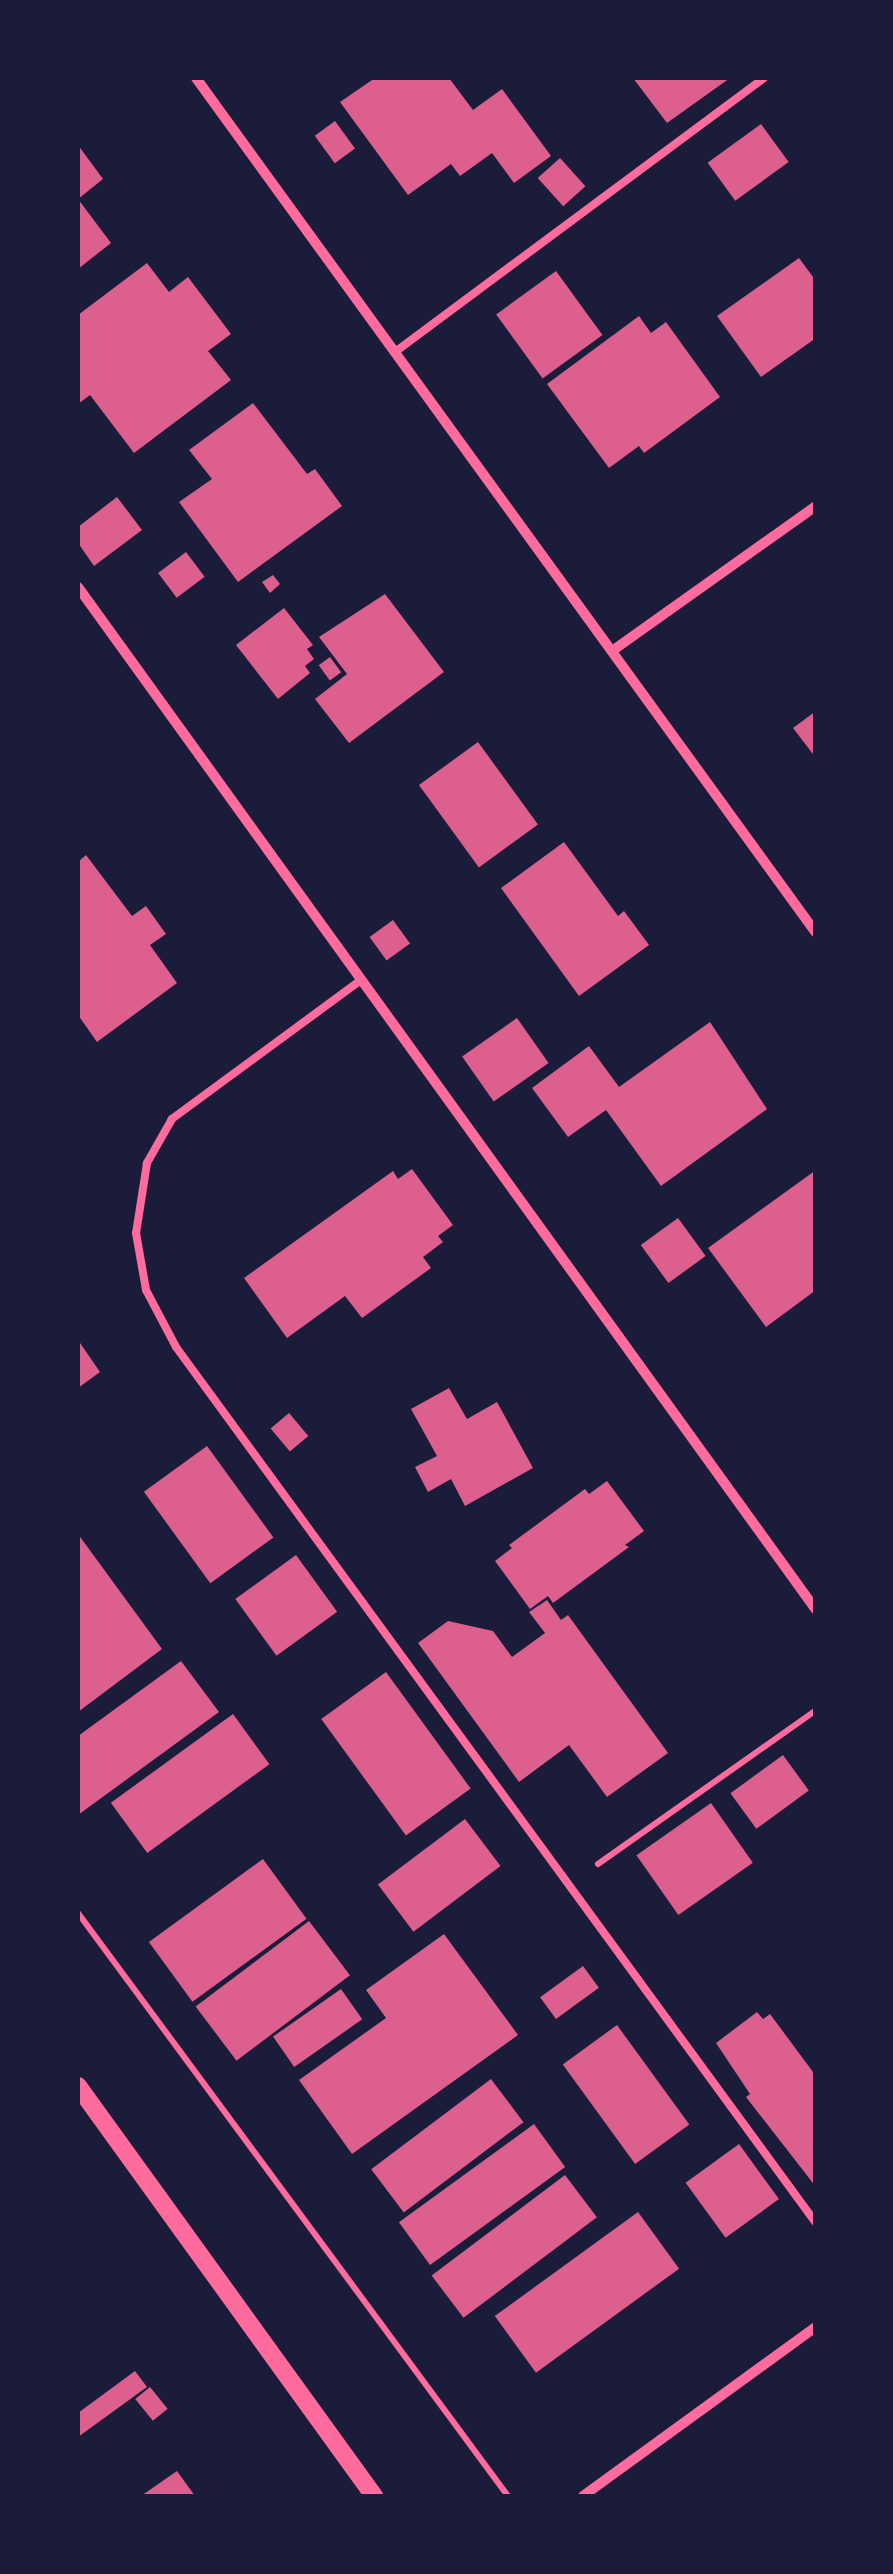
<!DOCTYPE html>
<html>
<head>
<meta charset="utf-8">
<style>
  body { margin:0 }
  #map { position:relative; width:893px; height:2574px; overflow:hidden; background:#1b1b3a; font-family:"IBM Plex Sans",sans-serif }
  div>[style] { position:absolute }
  .building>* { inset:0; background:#dd5f8e; transform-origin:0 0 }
  .path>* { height:6px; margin:-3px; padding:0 3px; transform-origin:3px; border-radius:3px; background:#ff6b9d }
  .service>* { height:8px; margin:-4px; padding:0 4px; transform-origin:4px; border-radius:4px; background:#ff6b9d }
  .minor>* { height:10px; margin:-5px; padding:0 5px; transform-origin:5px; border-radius:5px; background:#ff6b9d }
  .tertiary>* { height:18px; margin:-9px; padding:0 9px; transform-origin:9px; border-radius:9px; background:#ff6b9d }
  span { translate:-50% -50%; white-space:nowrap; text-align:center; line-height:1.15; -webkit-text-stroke:8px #1b1b3a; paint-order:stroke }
  .frame { position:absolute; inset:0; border:80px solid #1b1b3a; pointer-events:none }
</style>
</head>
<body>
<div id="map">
  <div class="building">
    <div style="clip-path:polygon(375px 78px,449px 78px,473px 110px,502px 89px,551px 156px,514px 183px,492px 153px,460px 176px,451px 164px,408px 195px,340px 102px)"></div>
    <div style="clip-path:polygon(633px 78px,730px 78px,667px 123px)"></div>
    <div style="left:335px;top:121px;width:34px;height:25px;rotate:54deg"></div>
    <div style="left:761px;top:124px;width:47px;height:66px;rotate:54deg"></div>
    <div style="clip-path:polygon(78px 145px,103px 179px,78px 199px)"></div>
    <div style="left:560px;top:158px;width:38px;height:30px;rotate:48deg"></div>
    <div style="clip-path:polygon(78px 199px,111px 243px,78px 269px)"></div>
    <div style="clip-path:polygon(799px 258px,816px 281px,816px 338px,761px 377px,717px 316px)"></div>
    <div style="clip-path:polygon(147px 263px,169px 292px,188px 277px,231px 334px,208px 351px,231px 380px,134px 453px,90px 395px,78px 404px,78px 315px)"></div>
    <div style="left:556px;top:271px;width:79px;height:74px;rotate:54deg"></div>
    <div style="clip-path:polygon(639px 316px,651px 333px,666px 322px,720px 397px,644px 453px,639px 446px,609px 468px,547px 384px)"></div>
    <div style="clip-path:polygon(253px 403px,307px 474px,315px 469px,342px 506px,238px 582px,179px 502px,212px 479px,189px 450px)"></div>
    <div style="clip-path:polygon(117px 497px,142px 530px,94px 566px,78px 543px,78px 527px)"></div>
    <div style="left:186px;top:552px;width:31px;height:35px;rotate:53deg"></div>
    <div style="clip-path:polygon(273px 575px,280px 584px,270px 593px,262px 582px)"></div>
    <div style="clip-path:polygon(385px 594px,444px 672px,349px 743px,315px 699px,347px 674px,319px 637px)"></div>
    <div style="clip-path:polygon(284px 608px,313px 645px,307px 649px,314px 659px,305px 666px,310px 673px,278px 699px,236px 645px)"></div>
    <div style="left:330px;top:657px;width:19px;height:14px;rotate:54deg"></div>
    <div style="clip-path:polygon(816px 711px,816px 758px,793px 728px)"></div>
    <div style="left:478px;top:742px;width:102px;height:73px;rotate:54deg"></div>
    <div style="clip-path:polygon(564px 842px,618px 916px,624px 911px,649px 945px,579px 996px,501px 888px)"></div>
    <div style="clip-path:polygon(86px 855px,132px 916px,146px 906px,166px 934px,150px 945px,177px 983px,97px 1042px,78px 1015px,78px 862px)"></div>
    <div style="left:393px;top:920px;width:29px;height:29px;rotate:54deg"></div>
    <div style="left:517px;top:1018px;width:55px;height:67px;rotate:55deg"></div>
    <div style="clip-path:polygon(710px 1022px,767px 1109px,661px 1186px,606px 1110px,568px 1137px,532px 1088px,589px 1046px,619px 1087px)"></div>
    <div style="clip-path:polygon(412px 1169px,453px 1225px,438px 1236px,443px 1242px,423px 1257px,431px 1268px,362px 1318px,345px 1296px,287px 1338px,244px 1278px,393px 1171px,398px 1179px)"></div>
    <div style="clip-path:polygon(816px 1170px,816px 1290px,766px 1327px,708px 1248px)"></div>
    <div style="left:678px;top:1218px;width:47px;height:46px;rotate:54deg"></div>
    <div style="clip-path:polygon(78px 1340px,100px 1372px,78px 1388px)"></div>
    <div style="clip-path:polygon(449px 1388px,467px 1419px,497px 1402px,533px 1468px,465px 1506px,451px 1479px,428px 1492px,415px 1467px,437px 1456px,411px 1409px)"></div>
    <div style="left:289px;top:1413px;width:30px;height:24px;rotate:50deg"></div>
    <div style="left:207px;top:1446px;width:113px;height:78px;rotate:54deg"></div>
    <div style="clip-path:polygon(607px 1481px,644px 1531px,625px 1545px,629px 1547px,553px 1603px,548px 1596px,530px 1609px,495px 1561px,512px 1548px,509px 1545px,585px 1489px,589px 1494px)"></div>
    <div style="clip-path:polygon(78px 1534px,162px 1649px,78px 1712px)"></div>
    <div style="left:296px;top:1555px;width:70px;height:75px;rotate:54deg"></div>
    <div style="clip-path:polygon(547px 1600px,561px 1620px,568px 1615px,668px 1753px,607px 1797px,569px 1745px,519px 1782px,418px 1643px,448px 1621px,493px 1631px,512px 1657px,545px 1633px,529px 1612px)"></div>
    <div style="clip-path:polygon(181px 1661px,219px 1712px,78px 1815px,78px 1736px)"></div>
    <div style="left:386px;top:1672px;width:144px;height:80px;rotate:54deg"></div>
    <div style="left:233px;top:1714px;width:62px;height:151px;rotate:54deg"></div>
    <div style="left:783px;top:1755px;width:44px;height:65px;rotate:54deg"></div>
    <div style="left:711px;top:1803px;width:73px;height:91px;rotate:55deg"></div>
    <div style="left:465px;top:1819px;width:59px;height:109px;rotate:53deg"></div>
    <div style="left:263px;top:1859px;width:74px;height:141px;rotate:54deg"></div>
    <div style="left:309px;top:1921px;width:68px;height:142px;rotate:53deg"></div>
    <div style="clip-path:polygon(444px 1934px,518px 2035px,352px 2154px,299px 2080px,386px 2018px,366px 1990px)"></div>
    <div style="left:583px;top:1966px;width:27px;height:53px;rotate:54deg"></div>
    <div style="left:341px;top:1989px;width:37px;height:83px;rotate:55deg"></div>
    <div style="clip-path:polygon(757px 2012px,763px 2019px,770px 2014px,816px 2076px,816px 2187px,746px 2097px,750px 2094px,716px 2043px)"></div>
    <div style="left:617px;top:2025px;width:123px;height:67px;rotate:54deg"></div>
    <div style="left:491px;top:2079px;width:54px;height:150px;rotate:53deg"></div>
    <div style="left:534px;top:2124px;width:53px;height:167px;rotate:54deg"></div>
    <div style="left:739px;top:2144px;width:68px;height:66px;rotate:54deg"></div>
    <div style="left:565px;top:2175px;width:53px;height:167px;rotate:53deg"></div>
    <div style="left:638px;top:2212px;width:70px;height:177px;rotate:54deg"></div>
    <div style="clip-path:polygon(135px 2371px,147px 2387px,78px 2437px,78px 2413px)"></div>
    <div style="left:150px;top:2387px;width:28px;height:19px;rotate:51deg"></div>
    <div style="clip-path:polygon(177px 2471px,195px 2496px,141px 2496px)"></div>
  </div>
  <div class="path">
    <div style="left:598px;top:1864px;width:267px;rotate:-35.2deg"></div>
    <div style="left:78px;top:1913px;width:724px;rotate:53.59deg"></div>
  </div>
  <div class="service">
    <div style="left:395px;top:352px;width:460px;rotate:-36.6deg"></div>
    <div style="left:361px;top:980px;width:235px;rotate:143.7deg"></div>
    <div style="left:172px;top:1119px;width:51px;rotate:119.6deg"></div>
    <div style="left:147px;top:1163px;width:71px;rotate:98.9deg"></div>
    <div style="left:136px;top:1233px;width:58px;rotate:80deg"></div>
    <div style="left:146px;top:1290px;width:64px;rotate:62.2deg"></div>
    <div style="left:176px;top:1347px;width:1085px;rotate:53.85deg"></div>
  </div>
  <div class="minor">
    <div style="left:196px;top:78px;width:1056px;rotate:54.05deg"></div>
    <div style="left:78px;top:587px;width:1261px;rotate:54.19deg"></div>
    <div style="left:612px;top:651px;width:250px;rotate:-35.4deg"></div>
    <div style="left:583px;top:2496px;width:288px;rotate:-36deg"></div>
  </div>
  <div class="tertiary">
    <div style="left:78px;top:2086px;width:506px;rotate:54.17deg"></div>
  </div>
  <div class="frame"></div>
</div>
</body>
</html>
